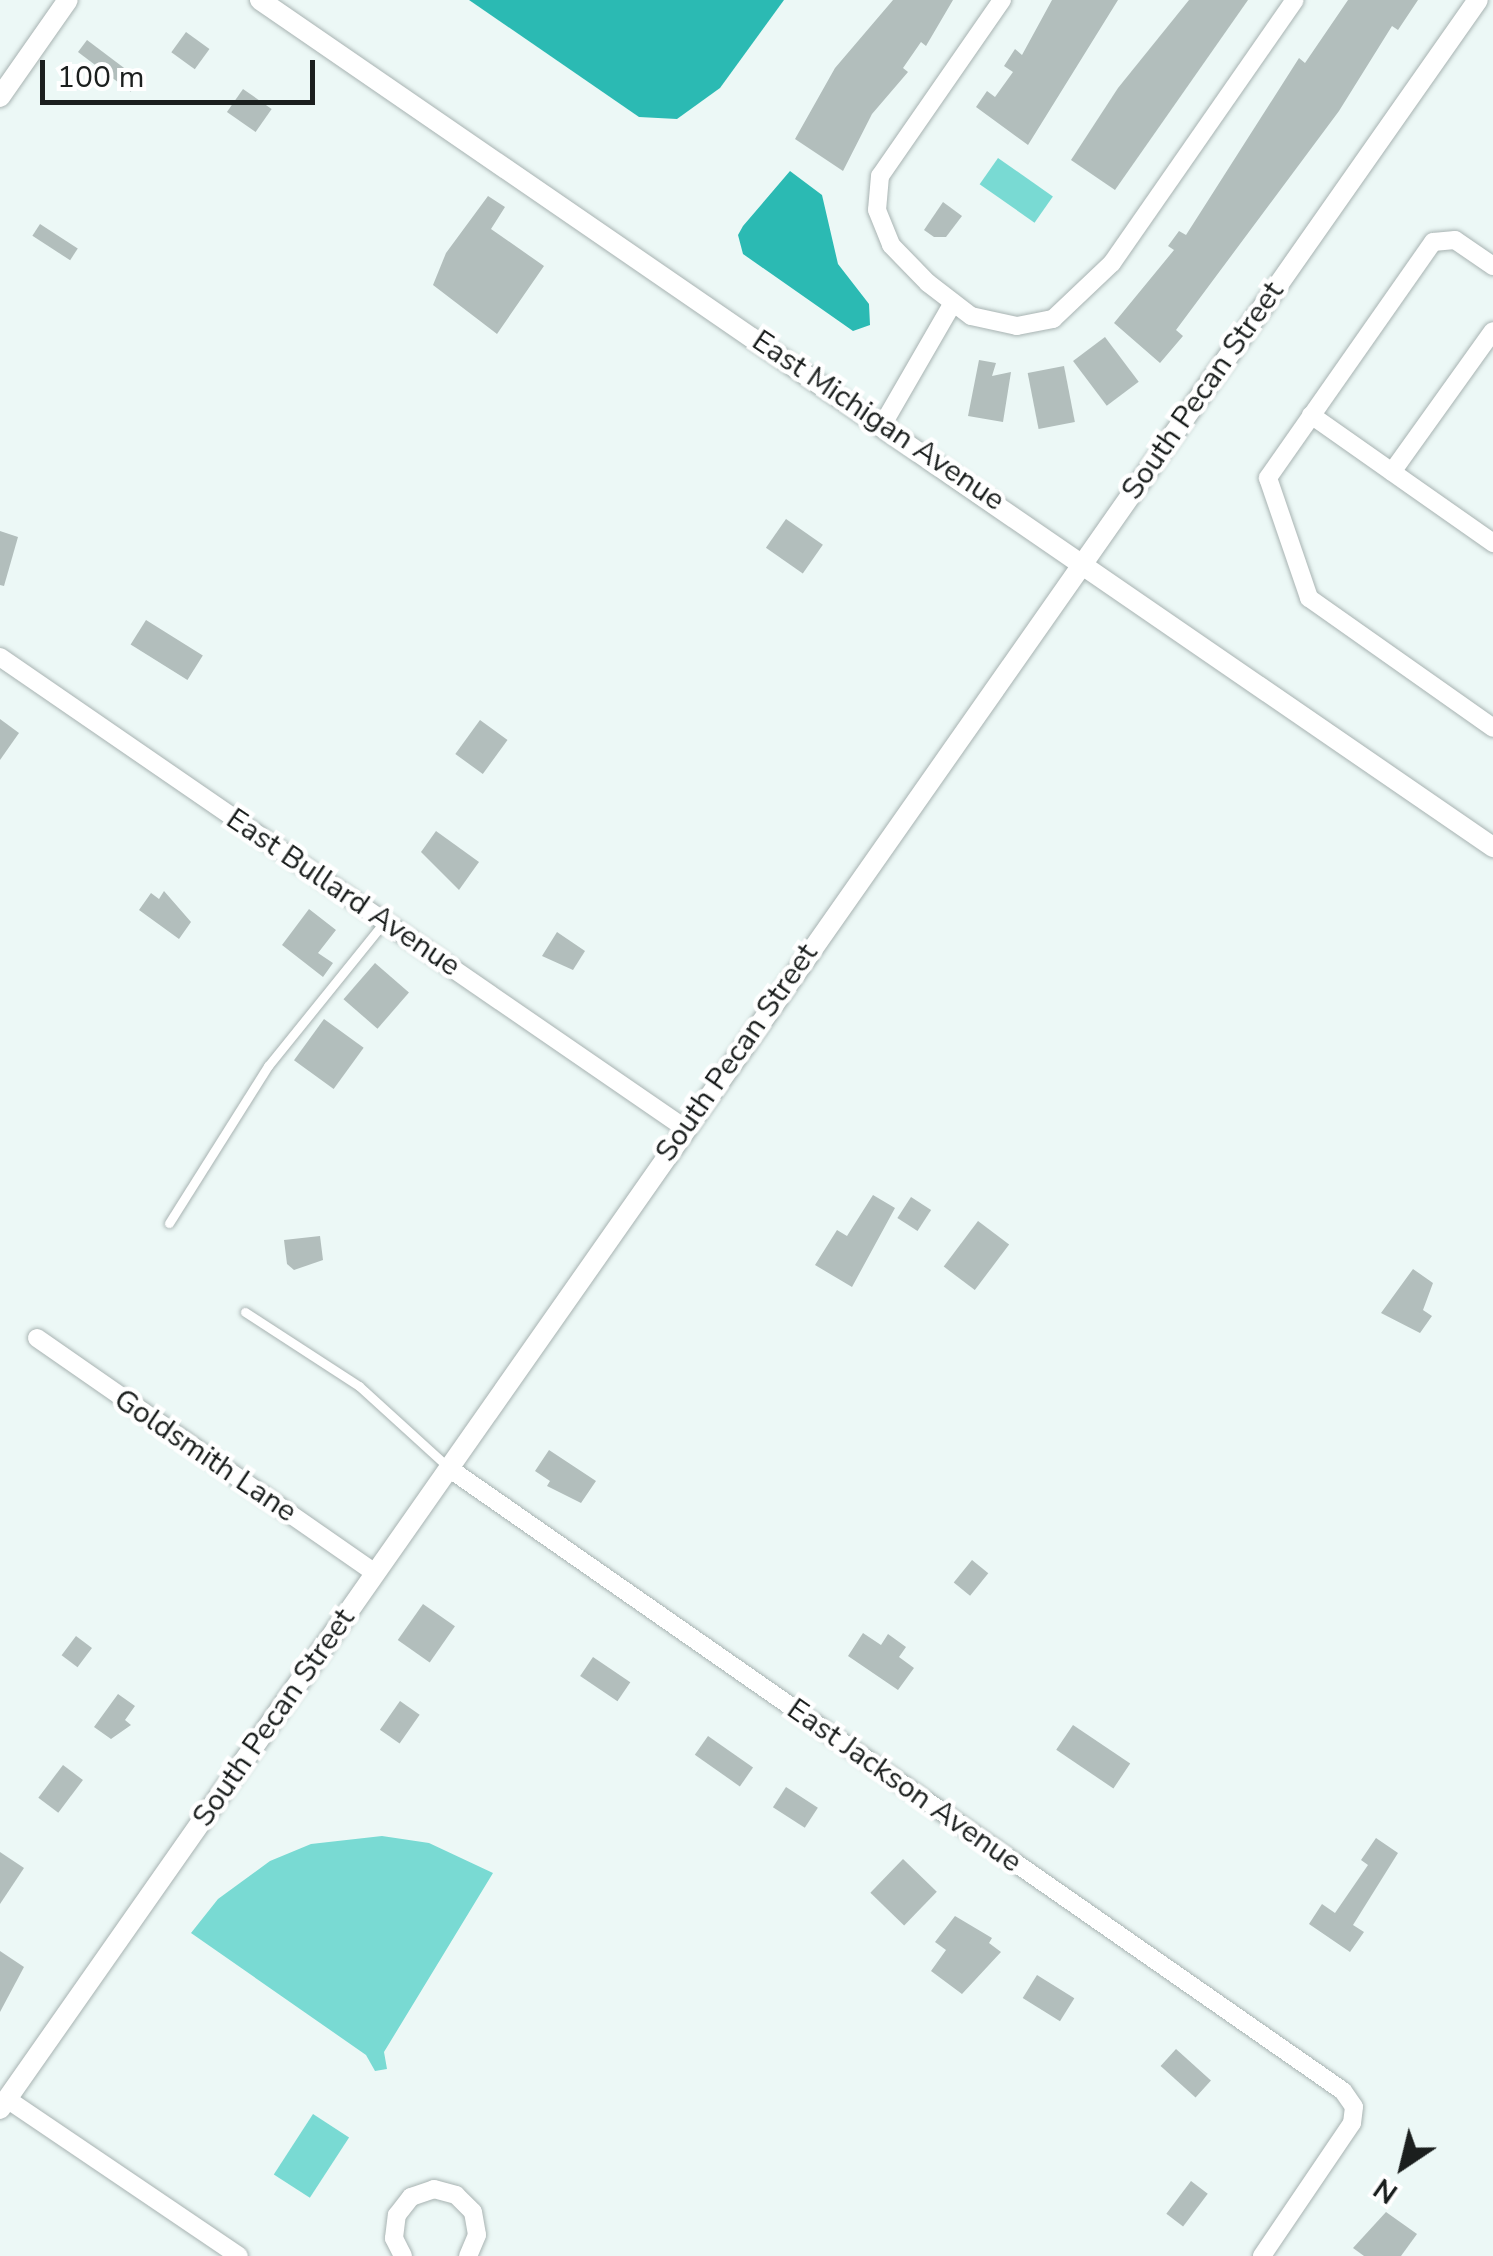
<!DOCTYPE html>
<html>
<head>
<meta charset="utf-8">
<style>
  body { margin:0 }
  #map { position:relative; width:1493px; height:2256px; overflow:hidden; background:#ecf8f6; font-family:"Nunito Sans",sans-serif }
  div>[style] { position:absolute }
  .green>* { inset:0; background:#79dad3; transform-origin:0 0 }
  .water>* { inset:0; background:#2bbab3 }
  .building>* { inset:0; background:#b2bebc; transform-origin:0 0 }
  .roads { filter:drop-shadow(0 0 2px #a8b3b2) drop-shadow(0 0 2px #a8b3b2) }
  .service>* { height:9px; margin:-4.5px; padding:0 4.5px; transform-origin:4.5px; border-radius:4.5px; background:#fff }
  .minor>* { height:18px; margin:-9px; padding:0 9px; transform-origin:9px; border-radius:9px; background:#fff }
  .tertiary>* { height:20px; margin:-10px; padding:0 10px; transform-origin:10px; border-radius:10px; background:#fff }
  span { translate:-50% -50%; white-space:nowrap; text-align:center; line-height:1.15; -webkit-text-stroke:9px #fff; paint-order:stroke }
  .street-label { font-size:30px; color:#1b1f1e }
  .north { position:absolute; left:1353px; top:2116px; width:100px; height:100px; -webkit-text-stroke:8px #fff; paint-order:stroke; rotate:215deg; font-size:28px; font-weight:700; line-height:40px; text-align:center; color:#1b1f1e }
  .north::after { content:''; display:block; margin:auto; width:35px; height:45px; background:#1b1f1e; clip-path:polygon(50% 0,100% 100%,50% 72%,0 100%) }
  .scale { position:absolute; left:40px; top:60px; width:275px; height:45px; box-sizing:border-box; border:5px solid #1b1f1e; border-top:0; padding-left:12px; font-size:30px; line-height:35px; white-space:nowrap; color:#1b1f1e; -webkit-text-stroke:8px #fff; paint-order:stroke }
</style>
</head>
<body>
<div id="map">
  <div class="green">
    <div style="left:998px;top:158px;width:67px;height:32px;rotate:35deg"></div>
    <div style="clip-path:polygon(382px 1836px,429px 1843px,493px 1873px,384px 2052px,387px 2069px,375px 2071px,366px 2055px,191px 1933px,218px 1899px,270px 1861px,311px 1844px)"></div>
    <div style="left:313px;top:2114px;width:43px;height:72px;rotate:33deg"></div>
  </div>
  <div class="water">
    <div style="clip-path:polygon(469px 0,784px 0,720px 88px,677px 119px,639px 117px)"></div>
    <div style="clip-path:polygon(790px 171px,822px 195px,838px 264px,869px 304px,870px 325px,853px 331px,743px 254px,738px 235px,743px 226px)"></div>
  </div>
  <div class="building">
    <div style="clip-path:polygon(893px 0,953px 0,926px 46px,921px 42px,903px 68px,908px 72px,872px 114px,843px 171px,795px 139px,835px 68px)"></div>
    <div style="clip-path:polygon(1052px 0,1118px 0,1028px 145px,976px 107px,987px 91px,995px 97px,1013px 72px,1004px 66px,1015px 49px,1022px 55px)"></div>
    <div style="clip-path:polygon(1189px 0,1248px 0,1115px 190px,1071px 160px,1118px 88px)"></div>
    <div style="clip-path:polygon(1348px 0,1418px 0,1398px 30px,1392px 26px,1339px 111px,1176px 330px,1183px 336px,1160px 363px,1114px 323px,1174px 250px,1168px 246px,1179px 231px,1186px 235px,1299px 58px,1305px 63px)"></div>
    <div style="left:186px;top:32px;width:29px;height:25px;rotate:36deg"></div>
    <div style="left:87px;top:40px;width:66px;height:15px;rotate:37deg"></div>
    <div style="left:243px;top:89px;width:35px;height:28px;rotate:35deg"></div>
    <div style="clip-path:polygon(488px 196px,505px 207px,491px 229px,544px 266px,497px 334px,433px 285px,446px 253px)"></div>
    <div style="clip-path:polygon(943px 202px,962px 216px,946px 237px,934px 237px,924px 230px)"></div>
    <div style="left:40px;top:224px;width:45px;height:14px;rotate:33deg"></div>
    <div style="left:1105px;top:337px;width:56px;height:40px;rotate:53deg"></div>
    <div style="clip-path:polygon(979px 360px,996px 363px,992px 376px,1011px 372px,1003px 422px,968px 416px)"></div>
    <div style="left:1064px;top:366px;width:57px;height:37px;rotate:79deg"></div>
    <div style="left:786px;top:519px;width:45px;height:35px;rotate:35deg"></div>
    <div style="clip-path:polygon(0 531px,18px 537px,4px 586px,0 585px)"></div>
    <div style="left:146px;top:620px;width:67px;height:29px;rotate:32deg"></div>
    <div style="clip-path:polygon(0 719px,19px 733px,0 760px)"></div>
    <div style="left:480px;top:720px;width:34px;height:42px;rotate:36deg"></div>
    <div style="clip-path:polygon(436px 831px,479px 862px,459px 890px,421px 852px)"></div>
    <div style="clip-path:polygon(164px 891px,191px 922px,179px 939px,139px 910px,151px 893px,159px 899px)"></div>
    <div style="clip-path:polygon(309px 909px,336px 930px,318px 953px,333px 963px,323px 977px,282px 945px)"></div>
    <div style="clip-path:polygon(557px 932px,585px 951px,573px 970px,542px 956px)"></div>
    <div style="left:375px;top:963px;width:45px;height:48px;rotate:41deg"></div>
    <div style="left:324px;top:1019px;width:49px;height:51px;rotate:36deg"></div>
    <div style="clip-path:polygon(873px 1195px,895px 1208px,852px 1287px,815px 1265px,837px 1230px,847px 1236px)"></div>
    <div style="left:911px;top:1197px;width:24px;height:25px;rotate:33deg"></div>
    <div style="left:978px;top:1221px;width:39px;height:57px;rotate:37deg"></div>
    <div style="clip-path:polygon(320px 1236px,323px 1260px,294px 1270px,287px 1264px,284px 1240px)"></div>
    <div style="clip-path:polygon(1413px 1269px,1433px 1283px,1423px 1310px,1432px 1316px,1420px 1333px,1381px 1313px)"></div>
    <div style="clip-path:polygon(549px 1450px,596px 1481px,581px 1503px,547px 1486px,550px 1481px,535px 1471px)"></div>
    <div style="left:972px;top:1560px;width:21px;height:29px;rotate:39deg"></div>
    <div style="left:423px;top:1604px;width:39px;height:44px;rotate:35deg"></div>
    <div style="clip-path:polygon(863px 1633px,881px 1645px,888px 1634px,906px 1647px,899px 1657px,914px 1668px,898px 1690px,848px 1656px)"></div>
    <div style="left:76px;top:1636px;width:20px;height:24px;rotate:37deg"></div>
    <div style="left:593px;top:1657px;width:45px;height:23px;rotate:34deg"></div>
    <div style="clip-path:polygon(118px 1694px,135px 1706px,125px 1720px,131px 1725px,111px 1739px,94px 1727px)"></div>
    <div style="left:400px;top:1701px;width:24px;height:35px;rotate:35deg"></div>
    <div style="left:1073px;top:1725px;width:69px;height:30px;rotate:34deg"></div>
    <div style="left:708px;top:1736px;width:55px;height:23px;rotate:35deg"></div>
    <div style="left:63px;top:1765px;width:25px;height:41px;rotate:37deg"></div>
    <div style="left:786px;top:1787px;width:38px;height:24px;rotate:33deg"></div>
    <div style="clip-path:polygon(1376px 1838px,1398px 1853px,1353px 1925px,1364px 1932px,1350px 1952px,1309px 1924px,1322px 1904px,1335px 1913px,1368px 1865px,1361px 1860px)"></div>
    <div style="clip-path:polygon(0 1852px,24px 1868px,0 1904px)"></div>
    <div style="left:903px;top:1859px;width:47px;height:47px;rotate:44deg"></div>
    <div style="clip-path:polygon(955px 1916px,992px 1938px,989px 1943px,1001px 1952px,962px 1994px,931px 1971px,946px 1950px,935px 1942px)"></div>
    <div style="clip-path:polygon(0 1951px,24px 1967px,0 2012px)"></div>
    <div style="left:1037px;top:1975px;width:44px;height:27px;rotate:32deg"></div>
    <div style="left:1176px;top:2049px;width:47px;height:23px;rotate:42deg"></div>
    <div style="left:1191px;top:2181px;width:21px;height:41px;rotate:37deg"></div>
    <div style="clip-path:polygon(1386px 2212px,1417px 2234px,1401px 2256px,1364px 2256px,1353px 2248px)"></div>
  </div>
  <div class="roads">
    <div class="service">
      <div style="left:169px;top:1223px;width:186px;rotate:-57.8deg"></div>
      <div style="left:268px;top:1066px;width:186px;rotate:-51.1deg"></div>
      <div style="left:245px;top:1312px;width:136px;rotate:33deg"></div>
      <div style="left:359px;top:1386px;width:120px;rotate:42.3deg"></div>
    </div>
    <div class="minor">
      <div style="left:1002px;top:0;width:214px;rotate:124.7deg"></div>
      <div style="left:880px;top:176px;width:34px;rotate:95deg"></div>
      <div style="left:877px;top:210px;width:38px;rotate:68deg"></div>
      <div style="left:891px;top:245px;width:53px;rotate:45.8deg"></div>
      <div style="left:928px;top:283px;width:54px;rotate:37.5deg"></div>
      <div style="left:971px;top:316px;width:47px;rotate:12.3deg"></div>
      <div style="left:1017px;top:326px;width:37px;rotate:-11deg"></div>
      <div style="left:1053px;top:319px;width:81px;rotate:-43.5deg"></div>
      <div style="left:1112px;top:263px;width:320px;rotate:-55.2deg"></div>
      <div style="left:1493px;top:266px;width:46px;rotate:-145.6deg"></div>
      <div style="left:1455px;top:240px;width:22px;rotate:175deg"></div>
      <div style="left:1433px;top:242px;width:288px;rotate:125deg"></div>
      <div style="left:1268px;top:478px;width:127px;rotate:71.1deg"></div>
      <div style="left:1309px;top:598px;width:225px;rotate:35.2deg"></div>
      <div style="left:1311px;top:415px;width:223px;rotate:35.1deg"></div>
      <div style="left:883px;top:424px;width:140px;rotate:-60deg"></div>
      <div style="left:1392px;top:472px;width:173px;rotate:-54.4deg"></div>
      <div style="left:0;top:657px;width:833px;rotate:34.53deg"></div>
      <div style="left:37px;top:1338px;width:412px;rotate:34.8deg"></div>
      <div style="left:450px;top:1469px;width:1088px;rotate:34.86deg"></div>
      <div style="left:1343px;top:2091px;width:19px;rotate:55deg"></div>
      <div style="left:1354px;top:2107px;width:16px;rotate:97deg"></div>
      <div style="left:1352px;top:2123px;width:161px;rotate:124.1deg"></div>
      <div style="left:7px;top:2099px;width:280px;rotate:34.1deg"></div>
      <div style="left:403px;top:2256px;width:20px;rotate:-117deg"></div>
      <div style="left:394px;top:2238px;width:23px;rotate:-83deg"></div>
      <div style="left:397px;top:2215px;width:23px;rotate:-52deg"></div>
      <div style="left:411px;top:2197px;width:24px;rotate:-19deg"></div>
      <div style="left:434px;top:2189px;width:23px;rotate:15deg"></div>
      <div style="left:456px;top:2195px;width:24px;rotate:45deg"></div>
      <div style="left:473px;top:2212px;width:23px;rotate:80deg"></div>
      <div style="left:477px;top:2235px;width:23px;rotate:113deg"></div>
    </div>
    <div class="tertiary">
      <div style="left:260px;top:0;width:1496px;rotate:34.49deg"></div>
      <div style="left:0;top:97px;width:118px;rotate:-55deg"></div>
      <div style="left:0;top:2109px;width:2575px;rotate:-54.98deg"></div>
    </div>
  </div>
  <div class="street-label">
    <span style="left:1203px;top:391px;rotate:-55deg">South Pecan Street</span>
    <span style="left:878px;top:421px;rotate:34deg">East Michigan Avenue</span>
    <span style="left:343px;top:893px;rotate:34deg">East Bullard Avenue</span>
    <span style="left:737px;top:1053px;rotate:-55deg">South Pecan Street</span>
    <span style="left:205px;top:1456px;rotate:34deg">Goldsmith Lane</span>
    <span style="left:274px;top:1718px;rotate:-55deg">South Pecan Street</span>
    <span style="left:904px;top:1786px;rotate:35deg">East Jackson Avenue</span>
  </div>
  <div class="north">N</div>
  <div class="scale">100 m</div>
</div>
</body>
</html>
